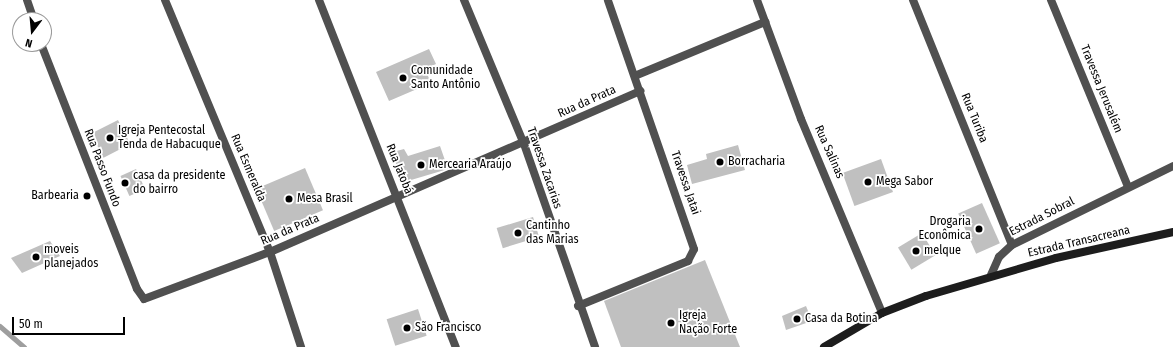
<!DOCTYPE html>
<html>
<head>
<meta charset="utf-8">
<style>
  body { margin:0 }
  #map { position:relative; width:1173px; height:347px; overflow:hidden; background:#fff; font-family:"Fira Sans Condensed",sans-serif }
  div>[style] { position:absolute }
  .stream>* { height:4.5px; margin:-2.25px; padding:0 2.25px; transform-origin:2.25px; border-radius:2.25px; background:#9e9e9e }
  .building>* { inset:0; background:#c0c0c0; transform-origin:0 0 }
  .street>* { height:8px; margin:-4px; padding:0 4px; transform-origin:4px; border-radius:4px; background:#505050 }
  .secondary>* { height:8px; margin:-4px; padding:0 4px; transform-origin:4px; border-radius:4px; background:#1d1d1d }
  .dots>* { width:11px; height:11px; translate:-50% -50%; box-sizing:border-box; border:2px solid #fff; border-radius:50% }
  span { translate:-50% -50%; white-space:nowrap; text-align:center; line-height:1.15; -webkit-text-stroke:3.5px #fff; paint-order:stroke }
  .poi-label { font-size:12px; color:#000 }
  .left { translate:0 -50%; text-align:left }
  .right { translate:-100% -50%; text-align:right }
  .street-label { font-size:12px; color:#000 }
  .north { position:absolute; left:12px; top:12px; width:40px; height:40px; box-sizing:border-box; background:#fff; border:1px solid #999; border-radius:50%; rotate:196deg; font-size:11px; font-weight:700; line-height:16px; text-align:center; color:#000 }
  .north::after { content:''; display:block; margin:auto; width:14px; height:18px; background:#000; clip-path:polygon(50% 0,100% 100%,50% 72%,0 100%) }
  .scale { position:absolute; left:12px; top:317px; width:113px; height:18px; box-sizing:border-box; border:2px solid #000; border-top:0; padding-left:5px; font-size:12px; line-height:14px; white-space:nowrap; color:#000; -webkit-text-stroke:3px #fff; paint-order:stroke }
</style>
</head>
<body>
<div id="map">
  <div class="stream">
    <div style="left:0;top:326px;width:32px;rotate:41deg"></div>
  </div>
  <div class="building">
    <div style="clip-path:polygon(429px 49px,436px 64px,425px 69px,431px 83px,389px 101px,376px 72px)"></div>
    <div style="left:118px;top:120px;width:27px;height:30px;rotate:63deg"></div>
    <div style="clip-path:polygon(738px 145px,745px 170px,692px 184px,687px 165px,707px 159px,706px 154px)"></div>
    <div style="clip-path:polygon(440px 146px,448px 169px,401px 183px,393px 152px,404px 149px,408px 156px)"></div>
    <div style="left:881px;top:159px;width:35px;height:41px;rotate:70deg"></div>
    <div style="left:305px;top:168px;width:46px;height:53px;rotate:67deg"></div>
    <div style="left:136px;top:169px;width:22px;height:17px;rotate:66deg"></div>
    <div style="left:982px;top:203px;width:44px;height:26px;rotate:66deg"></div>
    <div style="left:533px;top:217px;width:21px;height:38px;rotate:73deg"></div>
    <div style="left:922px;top:233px;width:26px;height:28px;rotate:59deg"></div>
    <div style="clip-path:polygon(50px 241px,60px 256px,22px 273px,11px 258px)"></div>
    <div style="clip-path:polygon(705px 260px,740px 347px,621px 347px,604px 301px)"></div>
    <div style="clip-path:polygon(806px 306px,812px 321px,786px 330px,782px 316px)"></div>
    <div style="left:418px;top:309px;width:28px;height:33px;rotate:72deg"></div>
  </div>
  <div class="street">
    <div style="left:27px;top:0;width:21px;rotate:71deg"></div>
    <div style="left:165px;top:0;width:273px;rotate:67.4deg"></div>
    <div style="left:270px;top:252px;width:100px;rotate:71.9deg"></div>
    <div style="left:319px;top:0;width:373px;rotate:68.5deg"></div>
    <div style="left:464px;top:0;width:156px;rotate:67.4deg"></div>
    <div style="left:524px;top:144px;width:215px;rotate:70.7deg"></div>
    <div style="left:757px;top:0;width:127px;rotate:69.7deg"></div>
    <div style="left:801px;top:119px;width:210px;rotate:67.3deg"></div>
    <div style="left:913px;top:0;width:264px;rotate:68deg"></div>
    <div style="left:1051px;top:0;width:202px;rotate:67.6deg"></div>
    <div style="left:41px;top:44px;width:263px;rotate:68.6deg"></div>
    <div style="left:137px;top:289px;width:12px;rotate:55deg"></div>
    <div style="left:144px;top:299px;width:134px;rotate:-20.5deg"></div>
    <div style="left:270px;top:252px;width:404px;rotate:-23.5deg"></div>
    <div style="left:637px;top:75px;width:139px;rotate:-22.5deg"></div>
    <div style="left:991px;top:275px;width:20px;rotate:-66deg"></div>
    <div style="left:999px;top:257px;width:18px;rotate:-43deg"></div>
    <div style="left:1012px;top:245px;width:179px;rotate:-26.1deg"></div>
    <div style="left:578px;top:306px;width:119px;rotate:-22.2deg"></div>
    <div style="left:688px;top:261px;width:13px;rotate:-63deg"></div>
    <div style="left:694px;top:249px;width:263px;rotate:-109.1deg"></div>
  </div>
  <div class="secondary">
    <div style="left:824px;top:347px;width:67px;rotate:-30.4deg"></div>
    <div style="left:882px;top:313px;width:47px;rotate:-21.1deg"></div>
    <div style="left:926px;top:296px;width:135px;rotate:-16.3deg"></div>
    <div style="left:1056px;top:258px;width:120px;rotate:-12.5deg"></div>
  </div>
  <div class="dots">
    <div style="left:403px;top:78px;background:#000"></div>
    <div style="left:110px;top:138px;background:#000"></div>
    <div style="left:720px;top:162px;background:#000"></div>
    <div style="left:421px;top:165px;background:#000"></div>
    <div style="left:868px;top:182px;background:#000"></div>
    <div style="left:125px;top:183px;background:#000"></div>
    <div style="left:87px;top:196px;background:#000"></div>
    <div style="left:289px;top:199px;background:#000"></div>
    <div style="left:979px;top:229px;background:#000"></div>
    <div style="left:518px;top:233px;background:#000"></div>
    <div style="left:916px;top:251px;background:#000"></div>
    <div style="left:36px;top:257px;background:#000"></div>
    <div style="left:797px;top:319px;background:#000"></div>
    <div style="left:671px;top:323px;background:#000"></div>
    <div style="left:407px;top:328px;background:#000"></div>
  </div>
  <div class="poi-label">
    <span class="left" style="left:411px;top:78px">Comunidade<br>Santo Antônio</span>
    <span class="left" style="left:118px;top:138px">Igreja Pentecostal<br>Tenda de Habacuque</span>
    <span class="left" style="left:728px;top:162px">Borracharia</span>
    <span class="left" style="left:429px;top:165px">Mercearia Araújo</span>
    <span class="left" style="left:133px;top:183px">casa da presidente<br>do bairro</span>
    <span class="left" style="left:876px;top:182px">Mega Sabor</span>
    <span class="right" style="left:79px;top:196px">Barbearia</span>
    <span class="left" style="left:297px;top:199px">Mesa Brasil</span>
    <span class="right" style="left:971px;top:229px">Drogaria<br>Econômica</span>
    <span class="left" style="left:526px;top:233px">Cantinho<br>das Marias</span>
    <span class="left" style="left:44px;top:257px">moveis<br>planejados</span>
    <span class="left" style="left:924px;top:251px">melque</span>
    <span class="left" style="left:679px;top:323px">Igreja<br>Nação Forte</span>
    <span class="left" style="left:805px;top:319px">Casa da Botina</span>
    <span class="left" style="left:415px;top:328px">São Francisco</span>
  </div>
  <div class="street-label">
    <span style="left:1101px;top:89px;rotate:68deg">Travessa Jerusalém</span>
    <span style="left:587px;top:102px;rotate:-24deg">Rua da Prata</span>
    <span style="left:974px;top:118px;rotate:68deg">Rua Turiba</span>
    <span style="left:829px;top:152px;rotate:66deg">Rua Salinas</span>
    <span style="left:102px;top:168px;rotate:69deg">Rua Passo Fundo</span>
    <span style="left:248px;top:168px;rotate:67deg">Rua Esmeralda</span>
    <span style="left:544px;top:168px;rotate:71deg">Travessa Zacarias</span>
    <span style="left:399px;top:169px;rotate:68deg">Rua Jatobá</span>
    <span style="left:685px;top:183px;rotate:71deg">Travessa Jatai</span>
    <span style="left:1042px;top:217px;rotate:-27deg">Estrada Sobral</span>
    <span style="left:290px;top:230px;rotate:-23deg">Rua da Prata</span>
    <span style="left:1079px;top:242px;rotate:-13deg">Estrada Transacreana</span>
  </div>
  <div class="north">N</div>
  <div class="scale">50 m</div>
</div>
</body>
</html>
